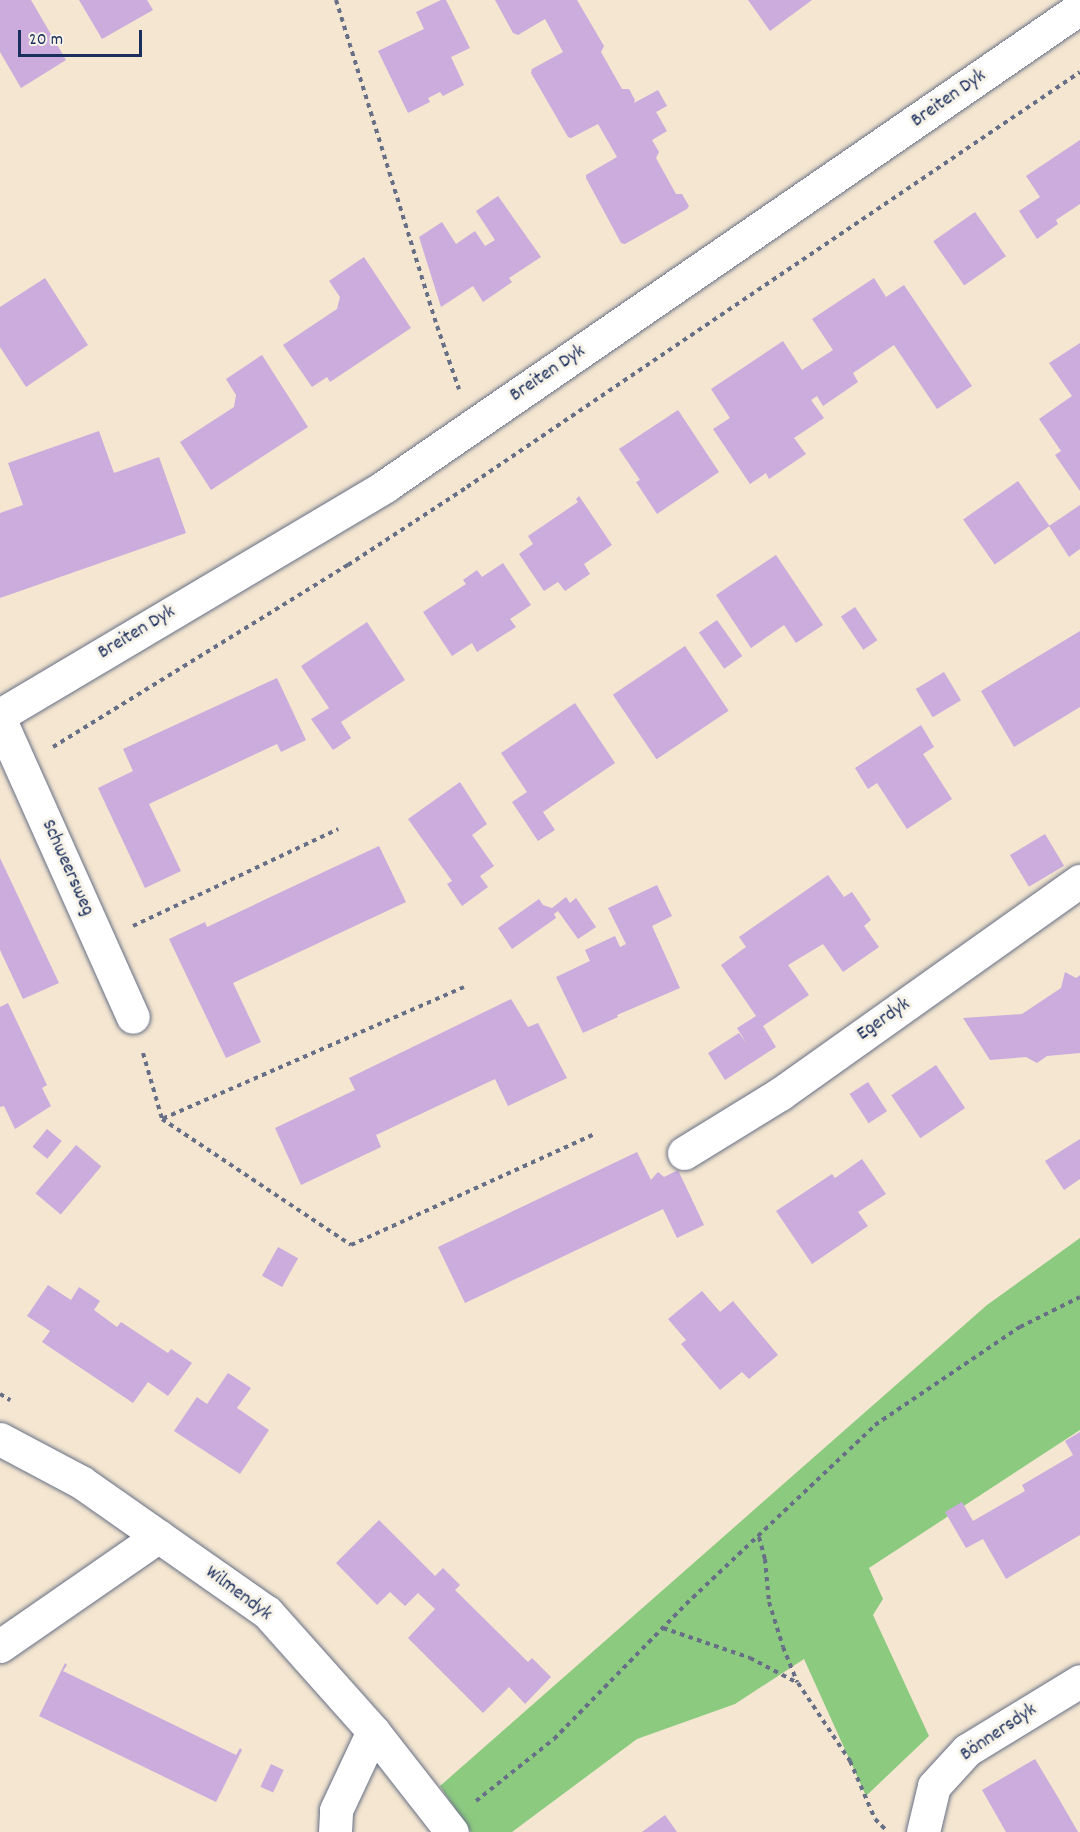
<!DOCTYPE html>
<html>
<head>
<meta charset="utf-8">
<style>
  body { margin:0 }
  #map { position:relative; width:1080px; height:1832px; overflow:hidden; background:#f4e6d0; font-family:Dekko,sans-serif }
  div>[style] { position:absolute }
  .green>* { inset:0; background:#8cca80 }
  .building>* { inset:0; background:#cbacdd; transform-origin:0 0 }
  .path>* { height:4px; margin-top:-2px; transform-origin:0; background:repeating-linear-gradient(90deg,#676f86 0 4.5px,transparent 0 9px) }
  .roads { filter:drop-shadow(0 0 2px #676f86) drop-shadow(0 0 2px #676f86) }
  .minor>* { height:33px; margin:-16.5px; padding:0 16.5px; transform-origin:16.5px; border-radius:16.5px; background:#fff }
  span { translate:-50% -50%; white-space:nowrap; text-align:center; line-height:1.15; -webkit-text-stroke:6px #f7f3e8; paint-order:stroke }
  .street-label { font-size:20px; color:#1b2f5e }
  .scale { position:absolute; left:18px; top:30px; width:124px; height:27px; box-sizing:border-box; border:3px solid #1b2f5e; border-top:0; padding-left:8px; font-size:18px; line-height:21px; white-space:nowrap; color:#1b2f5e; -webkit-text-stroke:4px #f7f3e8; paint-order:stroke }
</style>
</head>
<body>
<div id="map">
  <div class="green">
    <div style="clip-path:polygon(1080px 1238px,1080px 1430px,869px 1568px,883px 1599px,873px 1615px,929px 1736px,866px 1796px,804px 1659px,735px 1704px,637px 1739px,512px 1832px,471px 1832px,440px 1786px,987px 1305px)"></div>
  </div>
  <div class="building">
    <div style="clip-path:polygon(0 0,31px 0,66px 60px,21px 88px,0 52px)"></div>
    <div style="clip-path:polygon(79px 0,147px 0,153px 10px,102px 39px)"></div>
    <div style="clip-path:polygon(441px 0,446px 0,470px 48px,451px 57px,464px 85px,443px 96px,440px 92px,428px 98px,430px 102px,408px 113px,378px 51px,424px 29px,416px 12px)"></div>
    <div style="clip-path:polygon(495px 0,577px 0,604px 46px,601px 52px,622px 89px,629px 89px,635px 100px,634px 103px,658px 90px,667px 106px,656px 112px,667px 131px,652px 140px,659px 152px,656px 158px,676px 194px,682px 194px,689px 206px,687px 209px,625px 244px,621px 243px,586px 178px,586px 175px,617px 157px,598px 124px,571px 138px,568px 137px,531px 73px,532px 69px,563px 52px,545px 19px,518px 35px,513px 33px)"></div>
    <div style="clip-path:polygon(748px 0,812px 0,770px 31px)"></div>
    <div style="clip-path:polygon(1080px 140px,1080px 204px,1056px 220px,1058px 224px,1037px 239px,1019px 211px,1040px 197px,1026px 176px)"></div>
    <div style="clip-path:polygon(498px 196px,541px 257px,509px 278px,512px 282px,483px 302px,473px 286px,441px 307px,419px 237px,442px 222px,456px 244px,475px 231px,485px 246px,495px 240px,476px 211px)"></div>
    <div style="left:975px;top:212px;width:54px;height:51px;rotate:55deg"></div>
    <div style="clip-path:polygon(364px 257px,411px 328px,330px 382px,327px 377px,312px 387px,283px 345px,337px 309px,340px 297px,329px 281px)"></div>
    <div style="clip-path:polygon(45px 278px,88px 345px,26px 387px,0 347px,0 307px)"></div>
    <div style="clip-path:polygon(874px 278px,886px 297px,904px 285px,972px 386px,937px 409px,894px 345px,853px 373px,858px 382px,823px 406px,817px 396px,811px 400px,824px 418px,794px 438px,806px 454px,769px 479px,766px 473px,750px 484px,713px 429px,730px 418px,711px 389px,783px 341px,802px 370px,833px 350px,812px 319px)"></div>
    <div style="clip-path:polygon(1080px 343px,1080px 491px,1055px 455px,1061px 451px,1039px 419px,1072px 396px,1049px 363px)"></div>
    <div style="clip-path:polygon(262px 355px,308px 427px,211px 490px,180px 442px,234px 407px,236px 395px,226px 379px)"></div>
    <div style="clip-path:polygon(678px 410px,719px 472px,657px 514px,636px 482px,640px 480px,619px 449px)"></div>
    <div style="clip-path:polygon(99px 431px,114px 473px,159px 457px,186px 533px,0 598px,0 513px,23px 505px,8px 463px)"></div>
    <div style="left:1018px;top:481px;width:55px;height:67px;rotate:55deg"></div>
    <div style="clip-path:polygon(579px 496px,612px 545px,584px 564px,590px 574px,565px 591px,558px 582px,544px 591px,519px 554px,533px 544px,528px 536px,578px 502px,576px 499px)"></div>
    <div style="clip-path:polygon(1080px 505px,1080px 549px,1069px 557px,1049px 526px)"></div>
    <div style="clip-path:polygon(776px 555px,823px 625px,796px 643px,784px 625px,751px 648px,716px 595px)"></div>
    <div style="clip-path:polygon(503px 563px,531px 605px,510px 619px,516px 627px,477px 652px,472px 643px,452px 656px,423px 612px,466px 584px,463px 580px,477px 570px,482px 577px)"></div>
    <div style="left:855px;top:607px;width:40px;height:17px;rotate:56deg"></div>
    <div style="left:717px;top:620px;width:44px;height:22px;rotate:55deg"></div>
    <div style="clip-path:polygon(367px 622px,405px 680px,341px 722px,351px 738px,333px 750px,311px 719px,329px 708px,301px 666px)"></div>
    <div style="clip-path:polygon(1080px 631px,1080px 707px,1014px 747px,981px 691px)"></div>
    <div style="left:685px;top:646px;width:78px;height:87px;rotate:56deg"></div>
    <div style="left:944px;top:672px;width:33px;height:33px;rotate:59deg"></div>
    <div style="clip-path:polygon(277px 678px,306px 740px,281px 752px,277px 744px,149px 804px,181px 871px,145px 888px,98px 788px,133px 771px,123px 749px)"></div>
    <div style="clip-path:polygon(575px 703px,615px 763px,543px 812px,555px 830px,538px 841px,512px 802px,527px 792px,501px 753px)"></div>
    <div style="clip-path:polygon(921px 725px,934px 747px,923px 754px,952px 799px,907px 829px,877px 783px,868px 789px,855px 768px)"></div>
    <div style="clip-path:polygon(460px 782px,487px 824px,472px 835px,494px 866px,480px 876px,488px 887px,462px 906px,447px 884px,452px 881px,408px 819px)"></div>
    <div style="left:1045px;top:834px;width:37px;height:41px;rotate:59deg"></div>
    <div style="clip-path:polygon(379px 846px,406px 902px,233px 983px,261px 1042px,226px 1058px,169px 939px,205px 922px,207px 927px)"></div>
    <div style="clip-path:polygon(0 858px,59px 983px,23px 999px,0 950px)"></div>
    <div style="clip-path:polygon(828px 875px,844px 897px,852px 892px,871px 920px,864px 926px,879px 947px,843px 972px,823px 944px,788px 965px,809px 995px,763px 1026px,776px 1047px,725px 1080px,708px 1053px,739px 1033px,747px 1044px,737px 1028px,756px 1016px,721px 965px,746px 947px,739px 937px)"></div>
    <div style="clip-path:polygon(657px 885px,672px 916px,652px 926px,680px 988px,617px 1015px,618px 1017px,583px 1033px,556px 977px,590px 961px,585px 950px,615px 936px,620px 947px,626px 944px,608px 908px)"></div>
    <div style="clip-path:polygon(566px 897px,570px 903px,576px 898px,596px 927px,578px 939px,558px 911px,554px 914px,556px 918px,512px 949px,498px 928px,539px 899px,543px 905px,552px 908px)"></div>
    <div style="clip-path:polygon(1065px 972px,1076px 978px,1080px 975px,1080px 1053px,1047px 1056px,1037px 1063px,1026px 1057px,990px 1060px,963px 1018px,1022px 1014px,1061px 988px)"></div>
    <div style="clip-path:polygon(511px 999px,528px 1027px,538px 1023px,567px 1078px,508px 1106px,495px 1079px,376px 1135px,381px 1147px,301px 1185px,275px 1128px,355px 1090px,349px 1078px)"></div>
    <div style="clip-path:polygon(8px 1003px,47px 1085px,42px 1088px,51px 1106px,15px 1129px,4px 1106px,0 1107px,0 1007px)"></div>
    <div style="left:936px;top:1065px;width:52px;height:54px;rotate:56deg"></div>
    <div style="left:868px;top:1082px;width:35px;height:22px;rotate:57deg"></div>
    <div style="left:47px;top:1129px;width:19px;height:23px;rotate:39deg"></div>
    <div style="clip-path:polygon(1080px 1139px,1080px 1179px,1064px 1190px,1045px 1161px)"></div>
    <div style="left:76px;top:1145px;width:33px;height:63px;rotate:40deg"></div>
    <div style="clip-path:polygon(637px 1152px,651px 1180px,658px 1172px,664px 1177px,678px 1170px,704px 1225px,677px 1238px,663px 1209px,465px 1303px,438px 1247px)"></div>
    <div style="clip-path:polygon(862px 1159px,886px 1194px,858px 1212px,868px 1226px,812px 1264px,776px 1211px,832px 1174px,835px 1178px)"></div>
    <div style="left:278px;top:1247px;width:23px;height:33px;rotate:29deg"></div>
    <div style="clip-path:polygon(48px 1285px,71px 1300px,79px 1287px,100px 1301px,94px 1310px,117px 1327px,121px 1322px,168px 1353px,171px 1349px,192px 1363px,168px 1396px,148px 1382px,133px 1403px,42px 1342px,50px 1331px,27px 1316px)"></div>
    <div style="clip-path:polygon(702px 1291px,720px 1312px,733px 1301px,778px 1355px,749px 1379px,742px 1372px,720px 1390px,681px 1344px,686px 1340px,668px 1319px)"></div>
    <div style="clip-path:polygon(228px 1373px,251px 1388px,237px 1408px,269px 1430px,240px 1474px,174px 1431px,197px 1397px,207px 1404px)"></div>
    <div style="clip-path:polygon(1080px 1432px,1080px 1535px,1006px 1579px,983px 1539px,966px 1548px,945px 1512px,962px 1502px,973px 1521px,1025px 1491px,1022px 1485px,1073px 1455px,1065px 1441px)"></div>
    <div style="clip-path:polygon(379px 1520px,435px 1576px,443px 1568px,460px 1585px,455px 1590px,528px 1662px,532px 1658px,551px 1677px,525px 1704px,509px 1687px,483px 1713px,408px 1638px,435px 1609px,418px 1593px,405px 1606px,390px 1592px,377px 1605px,336px 1563px)"></div>
    <div style="clip-path:polygon(65px 1663px,67px 1665px,63px 1671px,236px 1755px,240px 1748px,242px 1750px,216px 1802px,39px 1716px)"></div>
    <div style="clip-path:polygon(1035px 1759px,1059px 1799px,1078px 1832px,1006px 1832px,982px 1790px)"></div>
    <div style="left:271px;top:1764px;width:14px;height:25px;rotate:25deg"></div>
    <div style="clip-path:polygon(665px 1815px,677px 1832px,642px 1832px)"></div>
  </div>
  <div class="path">
    <div style="left:336px;top:0;width:341px;rotate:72.8deg"></div>
    <div style="left:437px;top:326px;width:67px;rotate:70.8deg"></div>
    <div style="left:53px;top:747px;width:347px;rotate:-31.7deg"></div>
    <div style="left:348px;top:565px;width:142px;rotate:-33.2deg"></div>
    <div style="left:467px;top:487px;width:740px;rotate:-34.1deg"></div>
    <div style="left:133px;top:926px;width:227px;rotate:-25.3deg"></div>
    <div style="left:464px;top:987px;width:330px;rotate:156.4deg"></div>
    <div style="left:162px;top:1119px;width:227px;rotate:33.7deg"></div>
    <div style="left:351px;top:1245px;width:268px;rotate:-24.5deg"></div>
    <div style="left:143px;top:1053px;width:69px;rotate:73.9deg"></div>
    <div style="left:0;top:1394px;width:12px;rotate:31deg"></div>
    <div style="left:759px;top:1537px;width:23px;rotate:75deg"></div>
    <div style="left:765px;top:1559px;width:43px;rotate:84.7deg"></div>
    <div style="left:769px;top:1602px;width:47px;rotate:72.7deg"></div>
    <div style="left:783px;top:1647px;width:38px;rotate:68deg"></div>
    <div style="left:663px;top:1628px;width:92px;rotate:19deg"></div>
    <div style="left:750px;top:1658px;width:54px;rotate:27.5deg"></div>
    <div style="left:798px;top:1683px;width:94px;rotate:56.3deg"></div>
    <div style="left:850px;top:1761px;width:63px;rotate:66.7deg"></div>
    <div style="left:875px;top:1819px;width:14px;rotate:45deg"></div>
    <div style="left:476px;top:1801px;width:100px;rotate:-38.5deg"></div>
    <div style="left:554px;top:1739px;width:189px;rotate:-45.6deg"></div>
    <div style="left:686px;top:1604px;width:260px;rotate:-43.4deg"></div>
    <div style="left:875px;top:1425px;width:175px;rotate:-34.1deg"></div>
    <div style="left:1020px;top:1327px;width:67px;rotate:-26.6deg"></div>
  </div>
  <div class="roads">
    <div class="minor">
      <div style="left:0;top:715px;width:448px;rotate:-30.7deg"></div>
      <div style="left:385px;top:486px;width:844px;rotate:-34.52deg"></div>
      <div style="left:0;top:720px;width:325px;rotate:65.9deg"></div>
      <div style="left:684px;top:1153px;width:113px;rotate:-31.6deg"></div>
      <div style="left:780px;top:1094px;width:368px;rotate:-35.4deg"></div>
      <div style="left:0;top:1439px;width:92px;rotate:28deg"></div>
      <div style="left:81px;top:1482px;width:227px;rotate:35deg"></div>
      <div style="left:267px;top:1612px;width:159px;rotate:48.3deg"></div>
      <div style="left:373px;top:1731px;width:128px;rotate:52deg"></div>
      <div style="left:0;top:1646px;width:193px;rotate:-34.7deg"></div>
      <div style="left:335px;top:1832px;width:22px;rotate:-87deg"></div>
      <div style="left:336px;top:1810px;width:87px;rotate:-64.9deg"></div>
      <div style="left:923px;top:1832px;width:47px;rotate:-76.6deg"></div>
      <div style="left:934px;top:1786px;width:49px;rotate:-47.5deg"></div>
      <div style="left:967px;top:1750px;width:132px;rotate:-31.4deg"></div>
    </div>
  </div>
  <div class="street-label">
    <span style="left:949px;top:99px;rotate:-35deg">Breiten Dyk</span>
    <span style="left:548px;top:374px;rotate:-34deg">Breiten Dyk</span>
    <span style="left:137px;top:633px;rotate:-31deg">Breiten Dyk</span>
    <span style="left:67px;top:868px;rotate:66deg">Schweersweg</span>
    <span style="left:884px;top:1020px;rotate:-35deg">Egerdyk</span>
    <span style="left:238px;top:1594px;rotate:37deg">Wilmendyk</span>
    <span style="left:999px;top:1733px;rotate:-34deg">Bönnersdyk</span>
  </div>
  <div class="scale">20 m</div>
</div>
</body>
</html>
